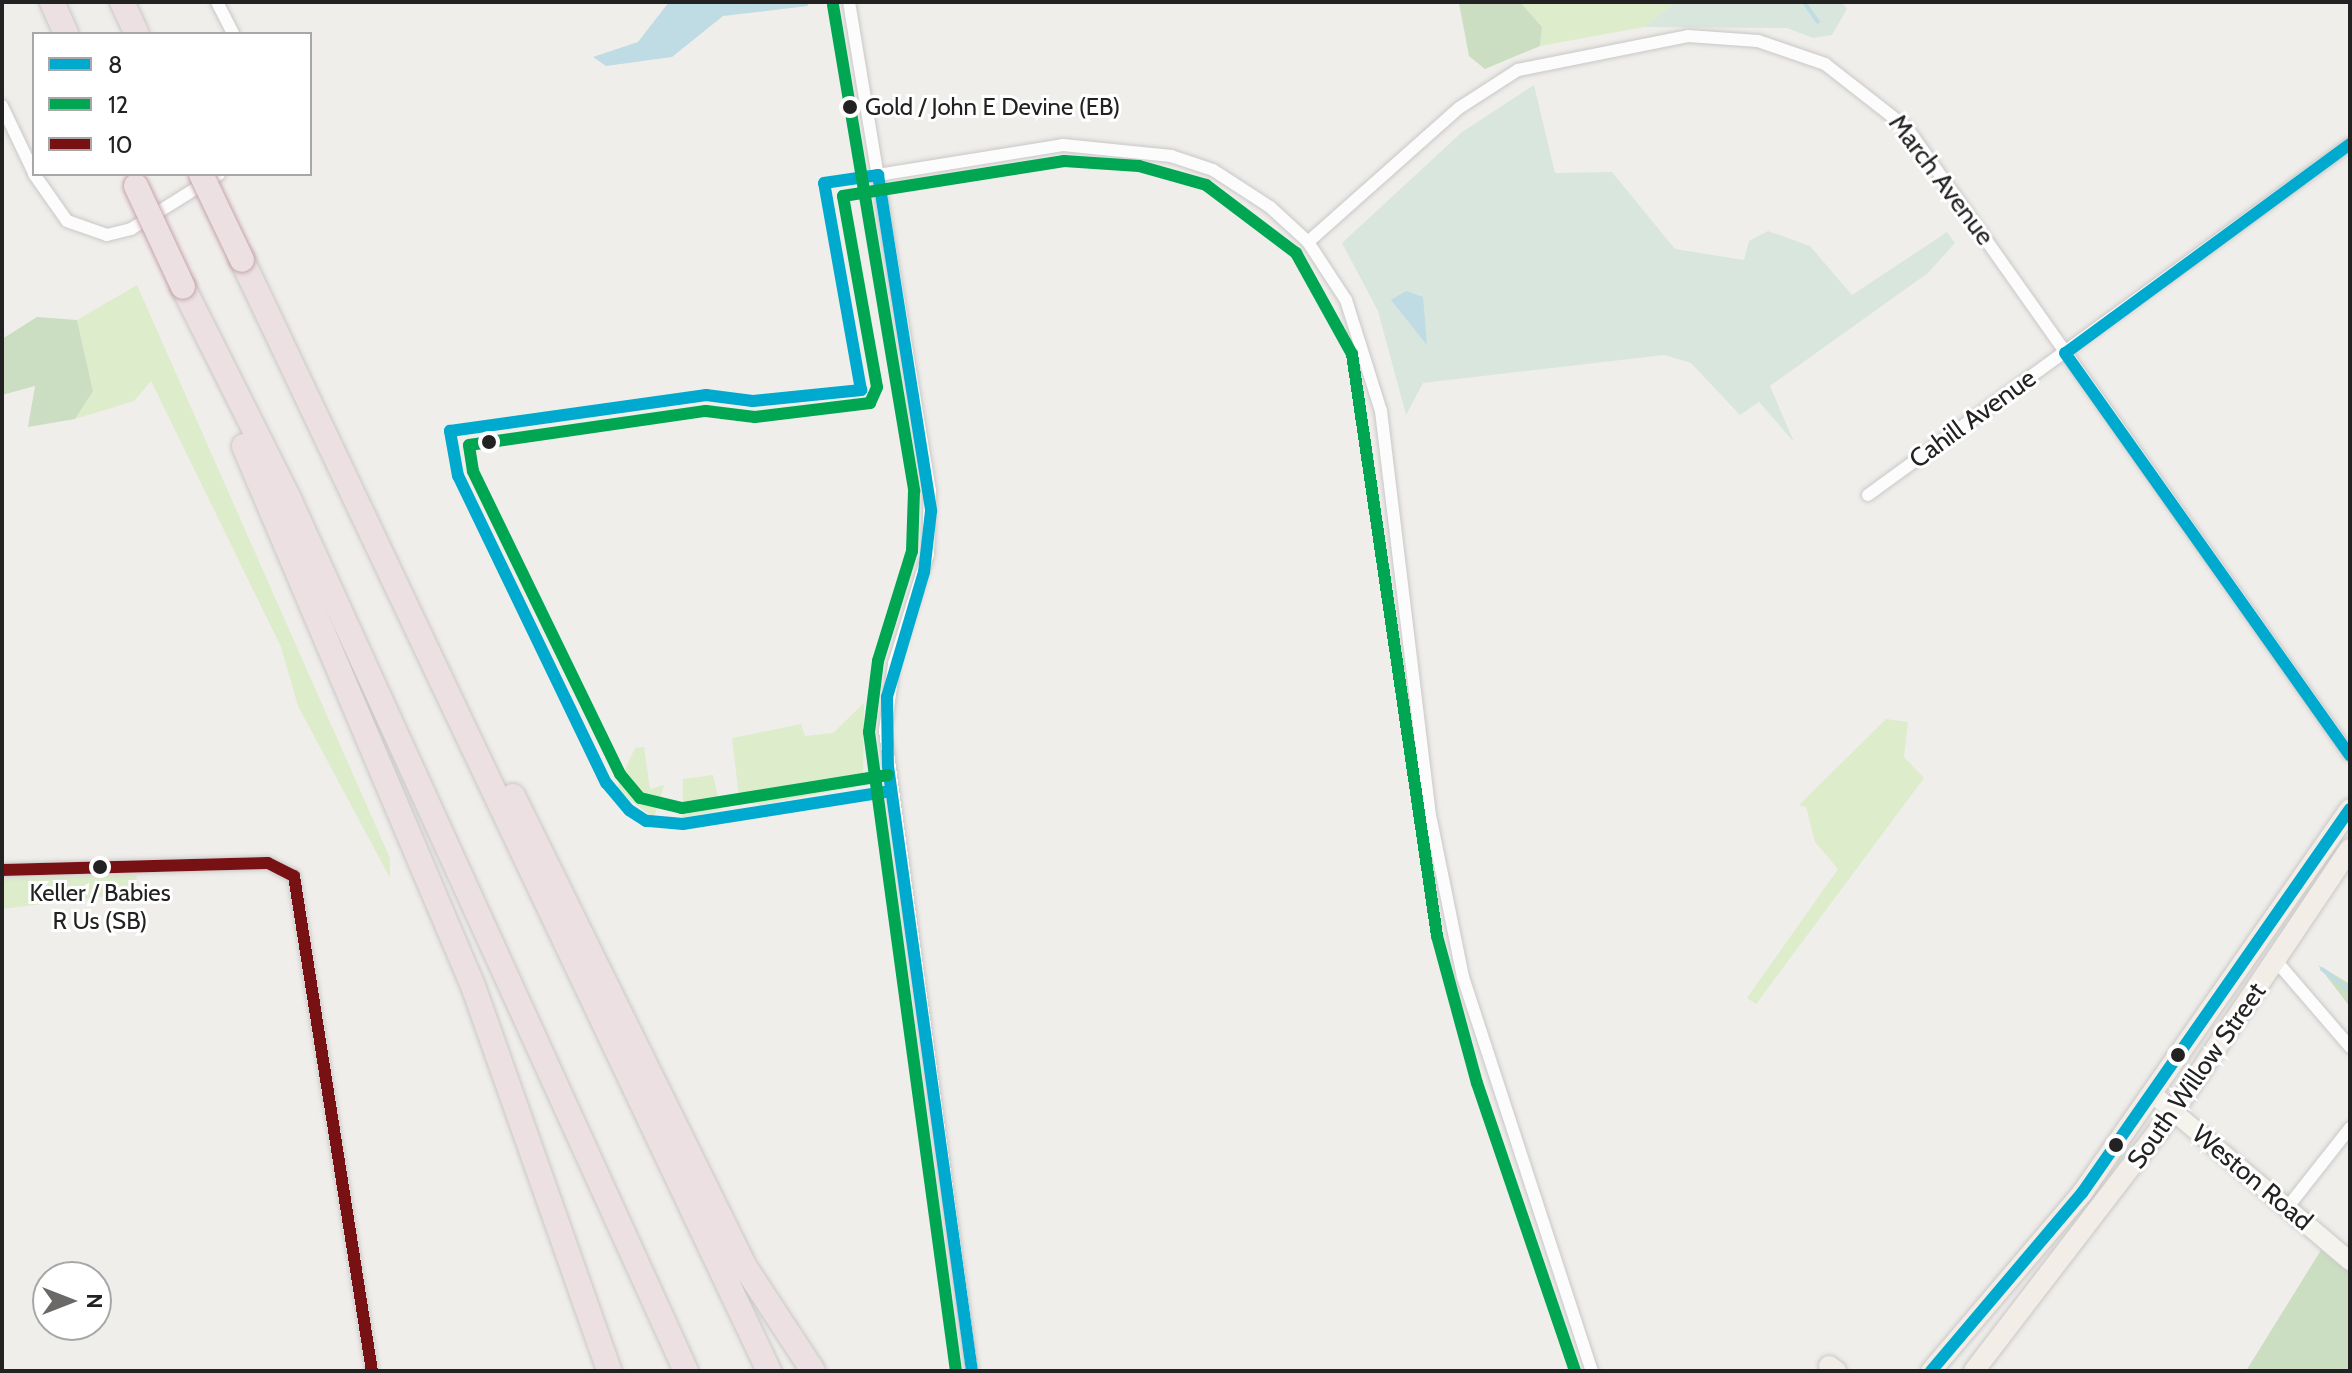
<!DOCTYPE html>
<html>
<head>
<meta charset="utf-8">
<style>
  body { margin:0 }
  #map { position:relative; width:2352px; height:1373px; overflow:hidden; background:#f0eeeb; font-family:Cabin,sans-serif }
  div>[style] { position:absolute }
  .grass>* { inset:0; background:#ddeccb }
  .forest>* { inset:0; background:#cbdec1 }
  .wetland>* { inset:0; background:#d9e6de }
  .water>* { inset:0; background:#bfdbe3 }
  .stream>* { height:4px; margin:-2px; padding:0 2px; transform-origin:2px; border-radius:2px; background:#bfdbe3 }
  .roads { filter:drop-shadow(0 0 2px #c9c8c7) drop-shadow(0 0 2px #c9c8c7) }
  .street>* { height:12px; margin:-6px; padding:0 6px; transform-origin:6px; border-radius:6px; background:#fdfcfc }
  .secondary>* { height:18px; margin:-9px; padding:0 9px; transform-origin:9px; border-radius:9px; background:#f4f4ed }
  .primary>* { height:20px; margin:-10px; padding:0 10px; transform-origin:10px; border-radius:10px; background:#f3ede7 }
  .highway>* { height:24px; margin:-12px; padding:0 12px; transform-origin:12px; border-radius:12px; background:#ece0e2 }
  .bridges { filter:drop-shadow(0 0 2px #c5a2ac) drop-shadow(0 0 2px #c5a2ac) }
  .highway-bridge>* { height:24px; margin:-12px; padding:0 12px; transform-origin:12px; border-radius:12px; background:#ece0e2 }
  .bus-1>* { height:12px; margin:-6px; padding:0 6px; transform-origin:6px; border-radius:6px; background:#00a9ce }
  .bus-2>* { height:12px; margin:-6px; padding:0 6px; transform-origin:6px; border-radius:6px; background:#00a651 }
  .bus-3>* { height:12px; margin:-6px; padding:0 6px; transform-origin:6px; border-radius:6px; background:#771113 }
  .dots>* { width:22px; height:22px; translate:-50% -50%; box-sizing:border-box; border:4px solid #fff; border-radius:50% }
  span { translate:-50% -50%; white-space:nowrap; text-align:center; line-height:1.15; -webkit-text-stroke:6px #fff; paint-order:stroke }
  .bus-label { font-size:24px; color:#222 }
  .left { translate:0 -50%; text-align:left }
  .street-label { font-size:26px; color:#222 }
  .frame { position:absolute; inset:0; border:4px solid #222; pointer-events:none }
  .legend { position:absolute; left:32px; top:32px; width:280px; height:144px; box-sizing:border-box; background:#fff; border:2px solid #a7a7a7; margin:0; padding:10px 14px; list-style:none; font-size:24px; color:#222 }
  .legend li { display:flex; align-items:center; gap:16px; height:40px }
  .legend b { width:40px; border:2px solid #a7a7a7 }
  .north { position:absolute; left:32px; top:1261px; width:80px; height:80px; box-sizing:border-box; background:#fff; border:2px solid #a7a7a7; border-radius:50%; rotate:90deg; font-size:22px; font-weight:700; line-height:32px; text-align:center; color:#222 }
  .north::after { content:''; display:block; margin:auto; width:28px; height:36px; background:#6a6968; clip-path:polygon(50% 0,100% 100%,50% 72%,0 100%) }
</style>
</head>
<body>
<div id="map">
  <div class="grass">
    <div style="clip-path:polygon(1520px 2px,1676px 2px,1644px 27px,1540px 46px,1542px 27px)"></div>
    <div style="clip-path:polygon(137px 285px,390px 858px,390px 878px,298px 706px,281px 647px,151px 381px,134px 401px,75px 419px,93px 390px,77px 320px)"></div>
    <div style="clip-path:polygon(864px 703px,863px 777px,854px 787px,760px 805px,739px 798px,732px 738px,801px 724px,805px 736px,833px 733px)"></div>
    <div style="clip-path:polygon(1886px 719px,1908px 722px,1904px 757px,1924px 778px,1756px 1004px,1747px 998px,1838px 869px,1815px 842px,1806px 807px,1799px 805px)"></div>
    <div style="clip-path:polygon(644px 747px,650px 789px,664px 785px,654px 818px,616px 789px,635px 748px)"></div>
    <div style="clip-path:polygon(713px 775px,721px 810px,682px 818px,683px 779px)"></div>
    <div style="clip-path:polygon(136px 875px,140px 892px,2px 909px,2px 879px)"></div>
  </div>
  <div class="forest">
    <div style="clip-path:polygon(1520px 2px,1542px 27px,1540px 46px,1485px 69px,1469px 56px,1459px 3px)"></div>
    <div style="clip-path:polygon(37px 317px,77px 320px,93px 391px,75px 419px,28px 427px,35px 386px,2px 395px,2px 339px)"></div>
    <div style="clip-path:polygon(2318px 965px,2350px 984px,2350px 1007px)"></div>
    <div style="clip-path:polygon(2321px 1250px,2350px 1273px,2350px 1371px,2246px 1371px)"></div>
  </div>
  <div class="wetland">
    <div style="clip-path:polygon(1676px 2px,1842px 2px,1847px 9px,1832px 35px,1813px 38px,1787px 28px,1644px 27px)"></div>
    <div style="clip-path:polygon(1534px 85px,1555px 173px,1612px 172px,1675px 249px,1744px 260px,1749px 241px,1768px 231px,1810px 246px,1852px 295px,1947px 232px,1955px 243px,1928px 273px,1770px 386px,1794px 442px,1759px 402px,1740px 415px,1691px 363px,1664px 355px,1423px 383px,1406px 415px,1378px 311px,1342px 243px,1462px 132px)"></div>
  </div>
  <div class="water">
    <div style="clip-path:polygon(669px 2px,807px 2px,808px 6px,723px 16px,672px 57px,606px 66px,593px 57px,638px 42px)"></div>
    <div style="clip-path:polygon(1406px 291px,1423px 297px,1427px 345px,1391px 300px)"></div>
  </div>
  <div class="stream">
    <div style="left:1804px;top:2px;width:24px;rotate:55deg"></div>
    <div style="left:2322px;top:969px;width:36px;rotate:38deg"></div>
  </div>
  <div class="roads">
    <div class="street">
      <div style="left:217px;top:2px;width:36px;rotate:63deg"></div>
      <div style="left:849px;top:2px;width:495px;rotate:80.6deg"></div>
      <div style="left:930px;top:490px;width:64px;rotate:91.8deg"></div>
      <div style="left:928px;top:554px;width:115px;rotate:107.2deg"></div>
      <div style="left:894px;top:664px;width:68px;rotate:97.7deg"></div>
      <div style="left:885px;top:731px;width:646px;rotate:82.26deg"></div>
      <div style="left:2px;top:106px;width:74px;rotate:64.5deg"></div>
      <div style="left:34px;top:174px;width:57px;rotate:54.9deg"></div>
      <div style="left:67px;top:221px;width:42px;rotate:19.3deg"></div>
      <div style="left:107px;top:235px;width:25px;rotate:-14deg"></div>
      <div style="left:131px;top:229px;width:104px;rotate:-32deg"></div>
      <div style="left:878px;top:175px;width:187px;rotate:-9.2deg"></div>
      <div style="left:1063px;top:145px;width:109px;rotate:5.8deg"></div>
      <div style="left:1171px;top:156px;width:44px;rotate:18.4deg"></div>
      <div style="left:1213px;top:170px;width:68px;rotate:33deg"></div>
      <div style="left:1270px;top:207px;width:52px;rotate:42.6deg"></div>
      <div style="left:1308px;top:242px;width:69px;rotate:56.8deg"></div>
      <div style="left:1346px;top:300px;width:116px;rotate:72.5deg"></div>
      <div style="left:1381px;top:411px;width:402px;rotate:83.1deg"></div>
      <div style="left:1429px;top:810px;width:170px;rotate:78.5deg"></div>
      <div style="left:1463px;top:977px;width:415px;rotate:71.9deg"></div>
      <div style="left:1308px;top:242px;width:202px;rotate:-41.6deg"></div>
      <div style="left:1459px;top:108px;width:70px;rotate:-32.8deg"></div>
      <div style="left:1518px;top:70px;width:173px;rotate:-11.3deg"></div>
      <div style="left:1688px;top:36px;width:70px;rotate:4.1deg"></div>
      <div style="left:1758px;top:41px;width:71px;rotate:18.9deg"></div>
      <div style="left:1825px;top:64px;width:104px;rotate:38deg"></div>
      <div style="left:1907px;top:128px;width:768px;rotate:54.76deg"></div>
      <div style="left:1868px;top:495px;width:596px;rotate:-36.06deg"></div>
      <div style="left:2px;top:870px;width:266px;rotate:-1.5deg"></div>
      <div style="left:268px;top:863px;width:29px;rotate:27deg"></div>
      <div style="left:294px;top:876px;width:501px;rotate:81.05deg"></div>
      <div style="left:2277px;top:962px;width:112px;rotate:49.3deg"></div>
      <div style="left:2287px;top:1208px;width:102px;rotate:-51.8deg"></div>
    </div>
    <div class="secondary">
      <div style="left:2154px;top:1095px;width:257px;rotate:40.3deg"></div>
    </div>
    <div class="primary">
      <div style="left:1829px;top:1366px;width:9px;rotate:36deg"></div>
      <div style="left:1931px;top:1371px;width:233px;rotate:-49.7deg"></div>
      <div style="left:2082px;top:1193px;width:468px;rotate:-55.1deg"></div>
      <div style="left:1974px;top:1371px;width:327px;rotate:-52.5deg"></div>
      <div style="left:2173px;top:1112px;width:317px;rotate:-56.1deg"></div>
    </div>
    <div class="highway">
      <div style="left:52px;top:2px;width:35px;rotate:66deg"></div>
      <div style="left:122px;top:2px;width:35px;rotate:65deg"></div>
      <div style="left:242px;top:260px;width:1230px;rotate:64.62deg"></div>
      <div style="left:183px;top:287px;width:237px;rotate:63.4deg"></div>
      <div style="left:289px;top:499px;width:958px;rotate:65.52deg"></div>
      <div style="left:244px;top:446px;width:587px;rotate:67.02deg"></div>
      <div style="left:473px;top:986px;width:408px;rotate:70.5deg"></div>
      <div style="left:513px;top:796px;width:525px;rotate:63.78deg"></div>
      <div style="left:745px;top:1267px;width:124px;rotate:56.8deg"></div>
    </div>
  </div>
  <div class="bridges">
    <div class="highway-bridge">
      <div style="left:201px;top:174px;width:95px;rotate:64.5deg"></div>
      <div style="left:136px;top:186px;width:111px;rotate:65deg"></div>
    </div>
  </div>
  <div class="bus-1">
    <div style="left:2350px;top:144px;width:353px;rotate:143.7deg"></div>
    <div style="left:2065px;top:353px;width:493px;rotate:54.7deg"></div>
    <div style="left:891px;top:791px;width:211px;rotate:171deg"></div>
    <div style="left:683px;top:824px;width:37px;rotate:-175deg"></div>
    <div style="left:646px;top:821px;width:20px;rotate:-147deg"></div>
    <div style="left:629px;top:810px;width:35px;rotate:-130deg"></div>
    <div style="left:606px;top:783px;width:341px;rotate:-115.7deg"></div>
    <div style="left:458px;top:476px;width:46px;rotate:-100.1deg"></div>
    <div style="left:450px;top:431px;width:259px;rotate:-8deg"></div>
    <div style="left:706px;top:395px;width:47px;rotate:7.3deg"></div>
    <div style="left:753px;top:401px;width:109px;rotate:-5.8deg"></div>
    <div style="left:861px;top:390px;width:210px;rotate:-100.1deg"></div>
    <div style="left:824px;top:183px;width:55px;rotate:-8.4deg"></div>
    <div style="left:878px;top:175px;width:340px;rotate:81deg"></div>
    <div style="left:931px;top:511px;width:61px;rotate:96.5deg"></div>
    <div style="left:924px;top:572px;width:130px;rotate:106.5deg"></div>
    <div style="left:887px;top:697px;width:69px;rotate:89.2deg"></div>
    <div style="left:888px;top:766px;width:611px;rotate:82.1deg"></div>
    <div style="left:1931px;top:1371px;width:233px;rotate:-49.7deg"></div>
    <div style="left:2082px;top:1193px;width:468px;rotate:-55.1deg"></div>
  </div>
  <div class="bus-2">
    <div style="left:833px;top:5px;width:493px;rotate:80.5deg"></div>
    <div style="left:914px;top:491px;width:60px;rotate:91.9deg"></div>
    <div style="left:912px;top:551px;width:115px;rotate:107.2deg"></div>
    <div style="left:878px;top:661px;width:72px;rotate:97.2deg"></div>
    <div style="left:869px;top:732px;width:645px;rotate:82.25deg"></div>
    <div style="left:888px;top:775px;width:209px;rotate:170.9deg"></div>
    <div style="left:682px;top:808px;width:43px;rotate:-166.6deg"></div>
    <div style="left:640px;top:798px;width:31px;rotate:-130deg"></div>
    <div style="left:620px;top:774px;width:337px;rotate:-115.9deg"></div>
    <div style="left:473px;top:471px;width:26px;rotate:-99deg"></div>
    <div style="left:469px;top:445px;width:239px;rotate:-8.2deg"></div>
    <div style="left:706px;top:411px;width:49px;rotate:7deg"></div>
    <div style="left:755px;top:417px;width:116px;rotate:-6.9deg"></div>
    <div style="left:870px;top:403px;width:17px;rotate:-66deg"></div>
    <div style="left:877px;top:387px;width:194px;rotate:-100.1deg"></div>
    <div style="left:843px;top:196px;width:224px;rotate:-9deg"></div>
    <div style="left:1064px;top:161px;width:75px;rotate:3.8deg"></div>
    <div style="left:1139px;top:166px;width:70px;rotate:15.8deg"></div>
    <div style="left:1206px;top:185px;width:113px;rotate:37.1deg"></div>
    <div style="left:1296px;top:253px;width:115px;rotate:61deg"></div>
    <div style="left:1352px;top:354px;width:588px;rotate:81.69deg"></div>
    <div style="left:1437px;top:936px;width:152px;rotate:74.8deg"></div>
    <div style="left:1477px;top:1083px;width:304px;rotate:71.2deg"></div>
  </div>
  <div class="bus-3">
    <div style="left:2px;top:870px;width:266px;rotate:-1.5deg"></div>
    <div style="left:268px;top:863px;width:29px;rotate:27deg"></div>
    <div style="left:294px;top:876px;width:501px;rotate:81.05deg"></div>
  </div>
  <div class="dots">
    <div style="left:850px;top:107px;background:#222"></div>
    <div style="left:489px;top:442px;background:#222"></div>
    <div style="left:100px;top:867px;background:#222"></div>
    <div style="left:2178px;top:1055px;background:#222"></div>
    <div style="left:2116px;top:1145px;background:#222"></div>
  </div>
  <div class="bus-label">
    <span class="left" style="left:865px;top:107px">Gold / John E Devine (EB)</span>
    <span style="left:100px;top:907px">Keller / Babies<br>R Us (SB)</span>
  </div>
  <div class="street-label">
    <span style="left:1941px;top:180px;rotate:53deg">March Avenue</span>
    <span style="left:1973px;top:419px;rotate:-36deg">Cahill Avenue</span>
    <span style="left:2197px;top:1076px;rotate:-55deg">South Willow Street</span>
    <span style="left:2252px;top:1178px;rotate:40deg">Weston Road</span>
  </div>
  <div class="frame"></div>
  <ul class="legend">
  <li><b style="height:10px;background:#00a9ce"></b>8</li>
  <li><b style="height:10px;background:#00a651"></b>12</li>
  <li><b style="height:10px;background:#771113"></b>10</li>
  </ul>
  <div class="north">N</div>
</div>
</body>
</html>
